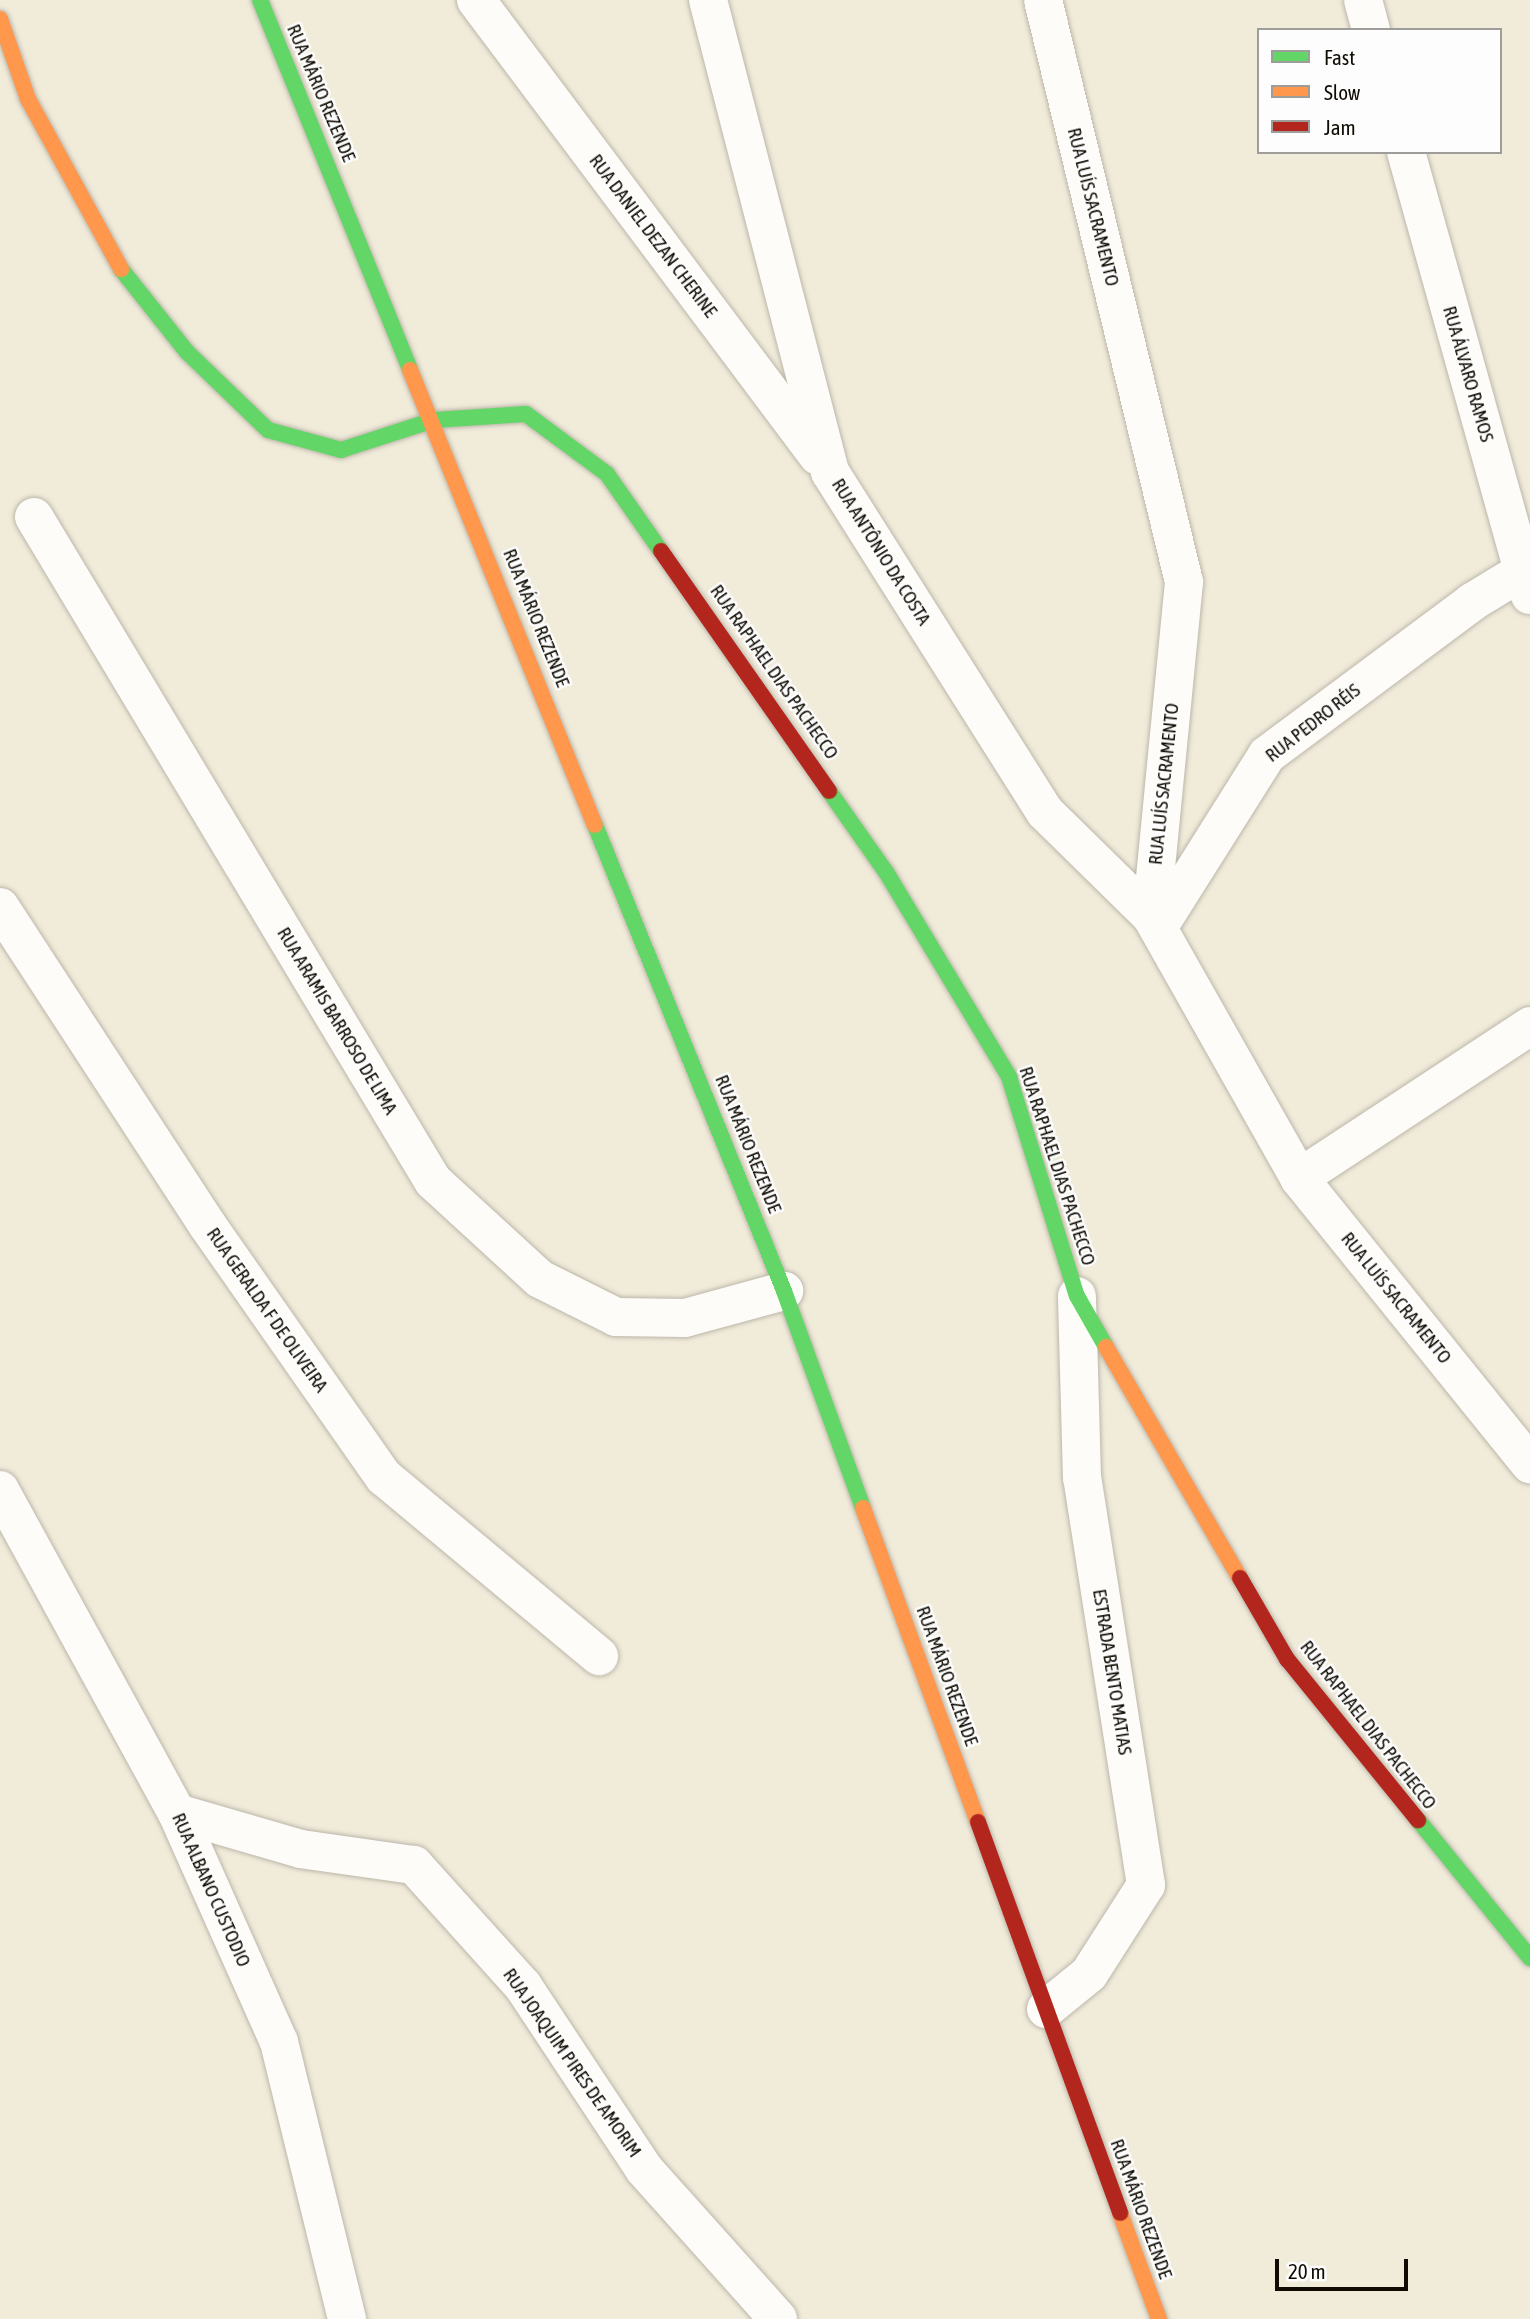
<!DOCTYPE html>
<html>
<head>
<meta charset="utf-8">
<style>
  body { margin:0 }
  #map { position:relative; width:1530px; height:2319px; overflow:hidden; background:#f1ebda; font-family:"Asap Condensed",sans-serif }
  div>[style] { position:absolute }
  .roads { filter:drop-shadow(0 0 2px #bcb7aa) drop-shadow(0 0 2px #bcb7aa) }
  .street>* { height:38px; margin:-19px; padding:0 19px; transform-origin:19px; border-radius:19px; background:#fdfcf9 }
  .fast>* { height:16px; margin:-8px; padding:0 8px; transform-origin:8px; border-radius:8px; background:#63d668 }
  .slow>* { height:16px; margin:-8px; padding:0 8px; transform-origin:8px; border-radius:8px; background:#ff974d }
  .jam>* { height:16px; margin:-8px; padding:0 8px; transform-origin:8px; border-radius:8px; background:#b3261e }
  span { translate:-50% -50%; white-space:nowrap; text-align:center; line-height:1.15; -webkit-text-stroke:5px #fdfdfd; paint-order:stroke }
  .street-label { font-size:19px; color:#100c03 }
  .legend { position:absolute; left:1257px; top:28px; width:245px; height:126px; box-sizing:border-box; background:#fdfdfd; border:2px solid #9e9d99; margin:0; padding:9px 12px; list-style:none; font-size:21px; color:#100c03 }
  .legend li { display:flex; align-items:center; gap:14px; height:35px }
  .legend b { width:35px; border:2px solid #9e9d99 }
  .scale { position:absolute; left:1275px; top:2259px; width:133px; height:32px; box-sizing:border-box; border:4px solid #100c03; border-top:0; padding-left:9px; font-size:21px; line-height:24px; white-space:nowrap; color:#100c03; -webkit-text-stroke:5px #fdfdfd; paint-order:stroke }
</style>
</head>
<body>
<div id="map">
  <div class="roads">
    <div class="street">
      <div style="left:476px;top:0;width:570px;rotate:53.13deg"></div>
      <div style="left:708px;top:0;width:488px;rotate:75.5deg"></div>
      <div style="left:830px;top:472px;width:402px;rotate:57.7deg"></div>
      <div style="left:1045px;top:812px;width:148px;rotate:44.5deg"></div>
      <div style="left:1043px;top:0;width:599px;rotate:76.38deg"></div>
      <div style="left:1184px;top:582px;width:336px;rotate:95.6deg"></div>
      <div style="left:1151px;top:916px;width:301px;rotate:60.5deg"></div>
      <div style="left:1299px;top:1178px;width:368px;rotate:51.1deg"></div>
      <div style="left:1363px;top:0;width:31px;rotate:75deg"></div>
      <div style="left:1406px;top:152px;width:460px;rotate:74.4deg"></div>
      <div style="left:34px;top:517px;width:775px;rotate:59deg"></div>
      <div style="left:433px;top:1181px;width:145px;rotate:42.5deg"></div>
      <div style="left:540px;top:1279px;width:85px;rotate:26.6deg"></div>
      <div style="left:616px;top:1317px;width:69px;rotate:0.8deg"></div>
      <div style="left:685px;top:1318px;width:103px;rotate:-15.3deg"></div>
      <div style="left:0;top:907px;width:381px;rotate:56.9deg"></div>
      <div style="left:208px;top:1226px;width:307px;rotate:55deg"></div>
      <div style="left:384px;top:1477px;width:280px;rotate:39.8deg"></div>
      <div style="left:1158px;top:928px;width:204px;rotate:-57.8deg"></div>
      <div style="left:1267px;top:755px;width:256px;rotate:-36.7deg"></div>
      <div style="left:1472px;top:602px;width:60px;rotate:-31.3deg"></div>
      <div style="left:1299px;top:1178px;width:277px;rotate:-33.3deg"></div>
      <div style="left:0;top:1490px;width:368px;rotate:61.3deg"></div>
      <div style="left:177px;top:1813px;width:251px;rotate:66deg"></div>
      <div style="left:279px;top:2042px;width:285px;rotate:76.2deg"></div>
      <div style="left:177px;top:1813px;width:129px;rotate:16.2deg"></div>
      <div style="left:301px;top:1849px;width:114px;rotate:8.1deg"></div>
      <div style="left:414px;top:1865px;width:163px;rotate:48deg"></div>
      <div style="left:523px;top:1986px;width:219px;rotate:56.5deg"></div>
      <div style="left:644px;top:2169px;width:201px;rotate:48.2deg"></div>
      <div style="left:1046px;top:2009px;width:55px;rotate:-39.1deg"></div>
      <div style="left:1089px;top:1974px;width:106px;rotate:-57.4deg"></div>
      <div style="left:1146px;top:1885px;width:412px;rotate:-98.9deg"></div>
      <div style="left:1082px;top:1478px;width:182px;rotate:-91.6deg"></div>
    </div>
    <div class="fast">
      <div style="left:260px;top:0;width:399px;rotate:67.9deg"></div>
      <div style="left:121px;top:269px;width:106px;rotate:51.5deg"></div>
      <div style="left:187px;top:352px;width:112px;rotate:43.9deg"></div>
      <div style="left:268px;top:430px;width:76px;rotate:15.3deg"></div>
      <div style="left:341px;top:450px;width:98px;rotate:-17.9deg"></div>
      <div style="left:434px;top:420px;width:92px;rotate:-3.7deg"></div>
      <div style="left:526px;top:414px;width:101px;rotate:36.5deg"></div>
      <div style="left:607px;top:474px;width:94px;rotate:55deg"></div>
      <div style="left:829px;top:791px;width:99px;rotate:54.9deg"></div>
      <div style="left:886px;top:872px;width:239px;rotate:59deg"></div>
      <div style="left:1009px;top:1077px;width:229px;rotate:72.8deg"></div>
      <div style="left:1077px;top:1296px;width:59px;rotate:60.4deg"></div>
      <div style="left:595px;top:825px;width:503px;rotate:67.92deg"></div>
      <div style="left:784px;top:1291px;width:231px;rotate:70deg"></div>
      <div style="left:1418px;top:1820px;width:178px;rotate:50.9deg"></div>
    </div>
    <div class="slow">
      <div style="left:0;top:19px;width:85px;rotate:70.7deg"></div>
      <div style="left:28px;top:99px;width:194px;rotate:61.3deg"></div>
      <div style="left:410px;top:370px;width:491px;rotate:67.9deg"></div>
      <div style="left:1106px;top:1347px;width:267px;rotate:59.9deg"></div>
      <div style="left:863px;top:1508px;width:334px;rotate:69.9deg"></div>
      <div style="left:1120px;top:2213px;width:113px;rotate:69.8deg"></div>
    </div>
    <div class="jam">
      <div style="left:661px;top:551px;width:293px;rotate:55deg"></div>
      <div style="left:1240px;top:1578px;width:94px;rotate:59.9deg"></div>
      <div style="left:1287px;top:1659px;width:208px;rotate:50.9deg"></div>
      <div style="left:978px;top:1822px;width:416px;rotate:70deg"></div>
    </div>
  </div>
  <div class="street-label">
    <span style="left:321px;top:93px;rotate:67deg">RUA MÁRIO REZENDE</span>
    <span style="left:1093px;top:207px;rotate:76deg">RUA LUÍS SACRAMENTO</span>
    <span style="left:653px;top:236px;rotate:53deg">RUA DANIEL DEZAN CHERINE</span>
    <span style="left:1468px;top:374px;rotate:74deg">RUA ÁLVARO RAMOS</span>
    <span style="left:881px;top:552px;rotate:58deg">RUA ANTÔNIO DA COSTA</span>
    <span style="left:536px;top:618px;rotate:68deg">RUA MÁRIO REZENDE</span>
    <span style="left:774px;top:672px;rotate:55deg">RUA RAPHAEL DIAS PACHECCO</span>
    <span style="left:1313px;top:723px;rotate:-38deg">RUA PEDRO RÉIS</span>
    <span style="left:1164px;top:784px;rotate:-84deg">RUA LUÍS SACRAMENTO</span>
    <span style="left:337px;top:1021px;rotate:59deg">RUA ARAMIS BARROSO DE LIMA</span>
    <span style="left:748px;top:1144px;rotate:68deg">RUA MÁRIO REZENDE</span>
    <span style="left:1057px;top:1166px;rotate:72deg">RUA RAPHAEL DIAS PACHECCO</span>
    <span style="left:1396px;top:1298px;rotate:51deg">RUA LUÍS SACRAMENTO</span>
    <span style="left:267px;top:1310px;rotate:55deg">RUA GERALDA F DE OLIVEIRA</span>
    <span style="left:1112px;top:1672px;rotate:81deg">ESTRADA BENTO MATIAS</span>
    <span style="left:947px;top:1676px;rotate:70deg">RUA MÁRIO REZENDE</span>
    <span style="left:1368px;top:1725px;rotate:52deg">RUA RAPHAEL DIAS PACHECCO</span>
    <span style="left:211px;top:1890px;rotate:66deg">RUA ALBANO CUSTODIO</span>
    <span style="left:572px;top:2063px;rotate:55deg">RUA JOAQUIM PIRES DE AMORIM</span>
    <span style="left:1141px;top:2209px;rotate:70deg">RUA MÁRIO REZENDE</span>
  </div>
  <ul class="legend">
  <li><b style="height:9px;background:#63d668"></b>Fast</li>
  <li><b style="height:9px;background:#ff974d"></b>Slow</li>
  <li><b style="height:9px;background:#b3261e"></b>Jam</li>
  </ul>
  <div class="scale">20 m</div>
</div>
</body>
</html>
